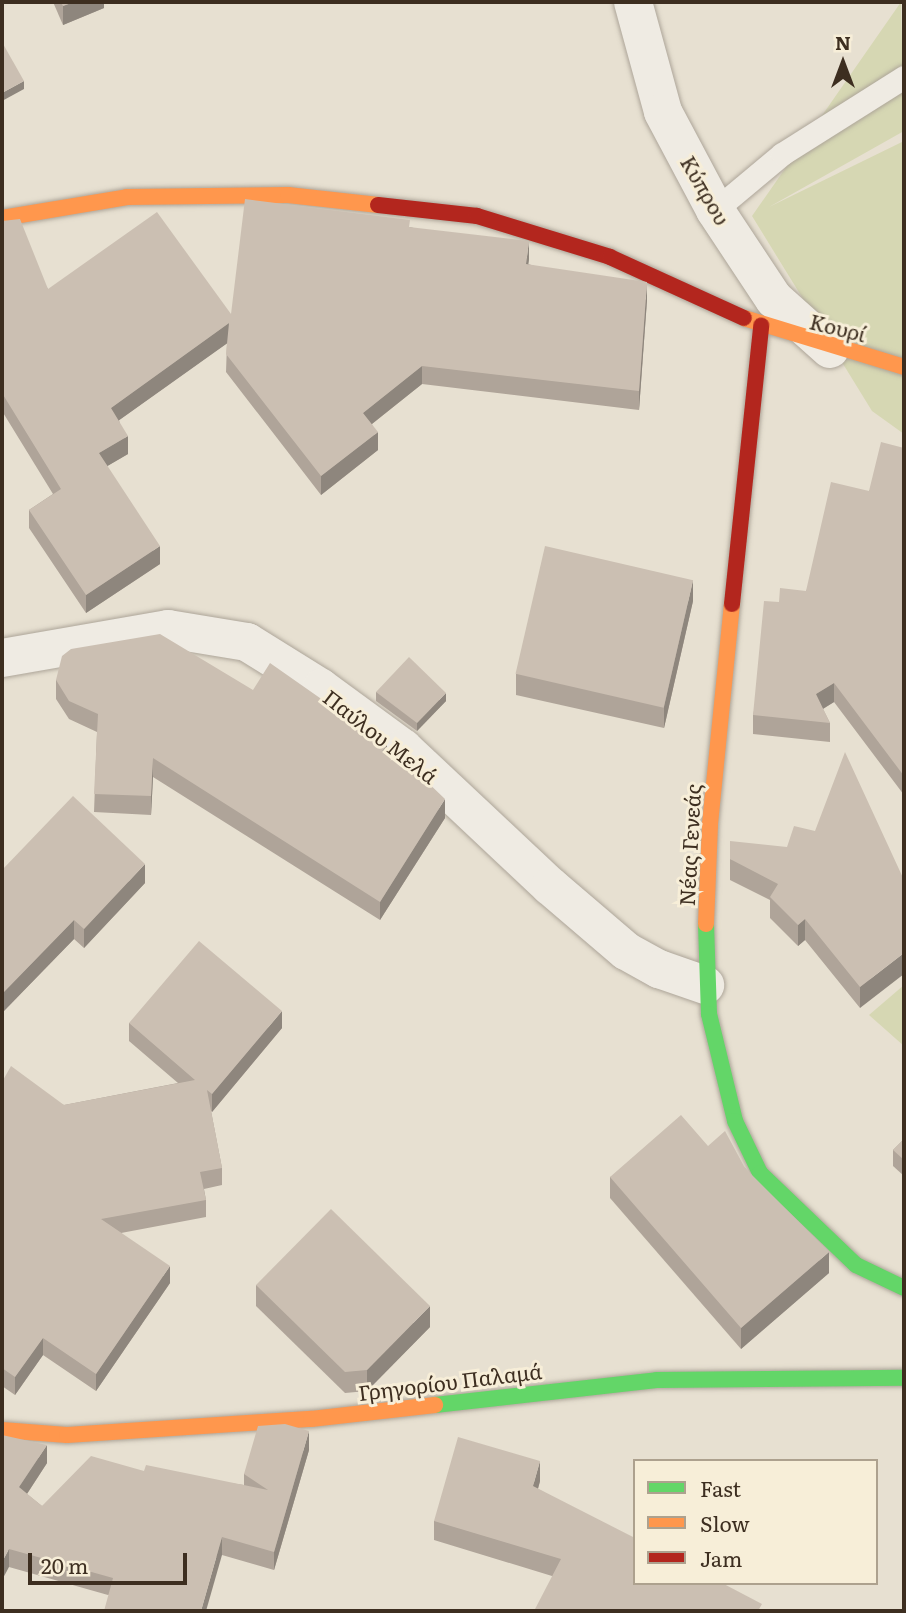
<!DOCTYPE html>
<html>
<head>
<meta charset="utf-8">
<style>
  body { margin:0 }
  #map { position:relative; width:906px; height:1613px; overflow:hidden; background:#e7e0d1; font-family:Literata,serif }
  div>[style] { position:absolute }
  .green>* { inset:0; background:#d6d7b3 }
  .roads { filter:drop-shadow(0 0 2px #ada599) drop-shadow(0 0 2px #ada599) }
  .lane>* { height:23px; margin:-11.5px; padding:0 11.5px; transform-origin:11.5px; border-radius:11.5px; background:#efebe3 }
  .street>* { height:38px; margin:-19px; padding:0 19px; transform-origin:19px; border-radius:19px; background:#efebe3 }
  .fast>* { height:16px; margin:-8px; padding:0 8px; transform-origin:8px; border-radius:8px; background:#63d668 }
  .slow>* { height:16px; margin:-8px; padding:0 8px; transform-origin:8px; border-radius:8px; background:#ff974d }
  .jam>* { height:16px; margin:-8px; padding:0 8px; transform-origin:8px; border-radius:8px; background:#b3261e }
  .wall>* { inset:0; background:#afa499 }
  .shaded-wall>* { inset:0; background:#8e867d }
  .building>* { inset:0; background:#cbbfb2; transform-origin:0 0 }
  span { translate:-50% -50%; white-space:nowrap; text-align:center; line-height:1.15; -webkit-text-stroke:6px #f7eed8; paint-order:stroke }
  .street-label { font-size:21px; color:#3d2e20 }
  .frame { position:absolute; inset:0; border:4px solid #3d2e20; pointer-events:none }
  .legend { position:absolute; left:633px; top:1459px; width:245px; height:126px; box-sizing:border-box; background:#f7eed8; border:2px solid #ada18e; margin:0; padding:9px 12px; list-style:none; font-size:21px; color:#3d2e20 }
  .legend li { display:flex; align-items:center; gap:14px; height:35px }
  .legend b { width:35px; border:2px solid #ada18e }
  .north { position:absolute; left:808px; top:28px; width:70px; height:70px; -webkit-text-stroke:5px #f7eed8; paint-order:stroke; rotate:0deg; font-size:19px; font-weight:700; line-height:28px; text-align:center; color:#3d2e20 }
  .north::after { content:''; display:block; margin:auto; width:24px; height:32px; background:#3d2e20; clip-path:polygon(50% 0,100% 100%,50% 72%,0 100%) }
  .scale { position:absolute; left:28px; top:1553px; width:159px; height:32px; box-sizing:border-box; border:4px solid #3d2e20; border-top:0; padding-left:9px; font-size:21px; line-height:24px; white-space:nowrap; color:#3d2e20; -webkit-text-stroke:5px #f7eed8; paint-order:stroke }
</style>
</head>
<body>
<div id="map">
  <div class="green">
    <div style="clip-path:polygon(901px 2px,904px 131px,769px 207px,904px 141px,904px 434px,872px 411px,752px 216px)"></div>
    <div style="clip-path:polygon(904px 985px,904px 1046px,869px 1015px)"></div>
  </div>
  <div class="roads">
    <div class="lane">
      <div style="left:715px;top:210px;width:87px;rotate:-39.9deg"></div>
      <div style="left:782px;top:154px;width:144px;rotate:-32.3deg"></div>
    </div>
    <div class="street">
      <div style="left:633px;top:2px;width:114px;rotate:74.7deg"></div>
      <div style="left:663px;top:112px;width:111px;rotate:62deg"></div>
      <div style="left:715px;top:210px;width:107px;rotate:56.5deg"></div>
      <div style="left:774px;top:299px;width:75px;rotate:41.8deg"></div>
      <div style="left:2px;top:658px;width:169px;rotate:-9.9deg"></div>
      <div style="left:168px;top:629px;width:80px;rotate:9.3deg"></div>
      <div style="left:247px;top:642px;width:87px;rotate:31.9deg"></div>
      <div style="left:321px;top:688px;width:102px;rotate:36.2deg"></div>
      <div style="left:403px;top:748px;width:202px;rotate:43.2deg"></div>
      <div style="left:550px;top:886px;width:100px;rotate:40.5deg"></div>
      <div style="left:626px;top:951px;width:38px;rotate:29deg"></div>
      <div style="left:659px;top:969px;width:49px;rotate:19.2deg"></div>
    </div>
    <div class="fast">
      <div style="left:706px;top:924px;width:90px;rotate:88.1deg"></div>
      <div style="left:709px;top:1014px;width:110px;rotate:76.3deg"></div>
      <div style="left:735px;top:1121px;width:58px;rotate:64.3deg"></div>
      <div style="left:760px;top:1173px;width:133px;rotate:43.8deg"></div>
      <div style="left:856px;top:1265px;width:53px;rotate:25.6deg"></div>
      <div style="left:435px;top:1405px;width:223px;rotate:-6.4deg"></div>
      <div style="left:657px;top:1380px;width:247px;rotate:-0.5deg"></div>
    </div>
    <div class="slow">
      <div style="left:2px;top:218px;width:127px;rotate:-9.5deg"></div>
      <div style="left:127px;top:197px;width:161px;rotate:-0.7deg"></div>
      <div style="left:288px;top:195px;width:91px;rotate:6.3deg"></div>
      <div style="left:744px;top:318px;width:167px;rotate:17deg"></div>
      <div style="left:706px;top:924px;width:100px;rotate:-87.7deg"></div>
      <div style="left:710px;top:824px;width:221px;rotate:-84.3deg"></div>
      <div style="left:2px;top:1430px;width:65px;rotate:4.4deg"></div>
      <div style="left:67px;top:1435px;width:245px;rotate:-3.8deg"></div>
      <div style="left:311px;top:1419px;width:125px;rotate:-6.4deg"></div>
    </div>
    <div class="jam">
      <div style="left:378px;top:205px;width:100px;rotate:6.3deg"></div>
      <div style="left:477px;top:216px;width:139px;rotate:17.1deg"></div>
      <div style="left:610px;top:257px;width:147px;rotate:24.5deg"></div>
      <div style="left:732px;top:604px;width:280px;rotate:-84deg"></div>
    </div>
  </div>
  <div class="wall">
    <div style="clip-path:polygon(53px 2px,104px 2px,104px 8px,63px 25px)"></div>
    <div style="clip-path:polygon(2px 221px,48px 289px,231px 314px,410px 227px,529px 259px,528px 264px,647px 300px,639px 410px,422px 384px,372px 424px,378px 450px,321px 495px,226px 372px,227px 343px,119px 420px,128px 454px,107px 466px,160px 564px,86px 613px,29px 528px,29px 510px,53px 494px,2px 411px)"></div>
    <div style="clip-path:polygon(904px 448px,904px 795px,834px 702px,823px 709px,830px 723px,830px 742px,753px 734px,753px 715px,779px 602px,806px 591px,869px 491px)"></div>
    <div style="clip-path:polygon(693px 601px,664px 728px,516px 695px,516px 674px)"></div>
    <div style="clip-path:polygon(56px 680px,253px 690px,387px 754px,445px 818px,380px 920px,153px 777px,151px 815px,94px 812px,97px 732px,69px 719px,56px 699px)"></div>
    <div style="clip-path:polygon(376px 692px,446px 701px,417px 731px,376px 701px)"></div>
    <div style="clip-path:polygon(730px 859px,904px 880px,860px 1008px,805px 940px,798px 946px,770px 918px,770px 900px,730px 880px)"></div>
    <div style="clip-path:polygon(2px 870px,145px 883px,84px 948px,74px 939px,2px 1013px)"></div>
    <div style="clip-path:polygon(129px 1023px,282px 1028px,212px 1112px,211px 1111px,222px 1168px,222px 1185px,204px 1189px,206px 1200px,206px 1217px,121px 1233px,170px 1283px,96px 1391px,43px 1355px,15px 1395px,2px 1386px,2px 1082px,64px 1105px,178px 1083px,129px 1041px)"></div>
    <div style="clip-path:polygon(904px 1139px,904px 1176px,893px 1166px,893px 1150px)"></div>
    <div style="clip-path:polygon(708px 1146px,745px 1168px,829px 1273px,741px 1349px,610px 1198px,610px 1177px)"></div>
    <div style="clip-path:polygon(256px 1285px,430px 1327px,367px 1391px,345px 1393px,256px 1306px)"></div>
    <div style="clip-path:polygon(2px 1435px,47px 1463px,27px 1494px,42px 1506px,144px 1471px,244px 1485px,244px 1474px,309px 1450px,274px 1570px,222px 1555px,108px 1595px,9px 1567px)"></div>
    <div style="clip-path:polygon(540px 1481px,538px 1489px,762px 1611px,552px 1576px,434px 1540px,434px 1521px)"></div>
  </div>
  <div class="shaded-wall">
    <div style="clip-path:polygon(74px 2px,104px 2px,104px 8px,63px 25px,63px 6px)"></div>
    <div style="clip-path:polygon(24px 81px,24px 89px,2px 101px,2px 93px)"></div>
    <div style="clip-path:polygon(529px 241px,529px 259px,526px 282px,526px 264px)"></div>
    <div style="clip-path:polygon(647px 282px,647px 300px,639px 410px,639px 391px)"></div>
    <div style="clip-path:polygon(229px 323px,229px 342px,111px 426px,111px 408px)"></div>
    <div style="clip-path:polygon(422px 366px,422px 384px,363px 431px,363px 413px)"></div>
    <div style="clip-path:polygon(378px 432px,378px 450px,321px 495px,321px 476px)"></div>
    <div style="clip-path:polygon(128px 436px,128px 454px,99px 471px,99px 453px)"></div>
    <div style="clip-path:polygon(160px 546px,160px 564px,86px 613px,86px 595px)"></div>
    <div style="clip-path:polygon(693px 580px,693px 601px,664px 728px,664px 707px)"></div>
    <div style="clip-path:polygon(834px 683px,834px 702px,816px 713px,816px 694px)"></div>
    <div style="clip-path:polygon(446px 693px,446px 701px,417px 731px,417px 723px)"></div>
    <div style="clip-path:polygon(387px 745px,387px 764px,382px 751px)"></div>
    <div style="clip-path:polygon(153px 758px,153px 777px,151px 815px,151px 796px)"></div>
    <div style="clip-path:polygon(445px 799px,445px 818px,380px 920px,380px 902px)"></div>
    <div style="clip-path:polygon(145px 864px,145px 883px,84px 948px,84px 929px)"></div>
    <div style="clip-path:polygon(805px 919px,805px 940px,798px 946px,798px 925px)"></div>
    <div style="clip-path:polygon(74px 920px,74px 939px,2px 1013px,2px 994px)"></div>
    <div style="clip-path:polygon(904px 953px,904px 974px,860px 1008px,860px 987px)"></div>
    <div style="clip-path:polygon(282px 1011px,282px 1028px,212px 1112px,212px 1094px)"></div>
    <div style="clip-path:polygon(829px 1252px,829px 1273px,741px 1349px,741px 1328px)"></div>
    <div style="clip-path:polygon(170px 1266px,170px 1283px,96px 1391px,96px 1374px)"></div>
    <div style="clip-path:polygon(430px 1306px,430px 1327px,367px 1391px,367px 1370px)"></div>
    <div style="clip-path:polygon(43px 1338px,43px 1355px,15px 1395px,15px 1377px)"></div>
    <div style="clip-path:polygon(309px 1431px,309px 1450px,274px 1570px,274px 1552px)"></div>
    <div style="clip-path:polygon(47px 1445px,47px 1463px,19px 1506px,19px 1487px)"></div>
    <div style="clip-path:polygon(540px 1461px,540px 1481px,533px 1506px,533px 1486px)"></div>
    <div style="clip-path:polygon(222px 1537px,222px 1555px,206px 1611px,201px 1611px)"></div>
    <div style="clip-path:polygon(9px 1549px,9px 1567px,2px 1580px,2px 1562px)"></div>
  </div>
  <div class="building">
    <div style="clip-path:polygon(61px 2px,74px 2px,63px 6px)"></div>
    <div style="clip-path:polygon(2px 42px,24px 81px,2px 93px)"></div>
    <div style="clip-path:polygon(245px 199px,410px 220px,409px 227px,529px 241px,526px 264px,647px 282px,639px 391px,422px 366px,363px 413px,378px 432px,321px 476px,226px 354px,229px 323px,111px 408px,128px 436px,99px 453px,160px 546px,86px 595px,29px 510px,61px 489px,2px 393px,2px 221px,20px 219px,48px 289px,157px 212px,231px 314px)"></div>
    <div style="clip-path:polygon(881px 442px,904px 448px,904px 776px,834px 683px,816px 694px,830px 723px,753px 715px,764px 601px,779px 602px,780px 588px,806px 591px,831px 482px,869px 491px)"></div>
    <div style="left:545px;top:546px;width:152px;height:131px;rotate:13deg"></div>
    <div style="clip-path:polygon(160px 634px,253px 690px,270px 663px,387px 745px,382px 751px,420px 775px,445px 799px,380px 902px,153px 758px,151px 796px,94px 794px,98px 714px,69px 701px,56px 680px,62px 656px,71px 649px)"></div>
    <div style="clip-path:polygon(409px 657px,446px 693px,417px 723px,376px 692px)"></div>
    <div style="clip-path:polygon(845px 752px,904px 880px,904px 953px,860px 987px,805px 919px,798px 925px,770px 897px,778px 884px,730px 859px,730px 841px,787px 847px,794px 826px,815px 831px)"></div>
    <div style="clip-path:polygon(73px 796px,145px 864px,84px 929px,74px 920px,2px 994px,2px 870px)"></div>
    <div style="clip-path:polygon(199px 941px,282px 1011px,212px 1094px,207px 1090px,222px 1168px,200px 1172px,206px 1200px,101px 1219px,170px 1266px,96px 1374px,43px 1338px,15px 1377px,2px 1368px,2px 1082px,11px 1066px,64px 1105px,195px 1080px,129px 1023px)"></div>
    <div style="clip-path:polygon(681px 1115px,708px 1146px,725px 1131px,745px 1168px,829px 1252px,741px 1328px,610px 1177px)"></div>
    <div style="clip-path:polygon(904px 1139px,904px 1160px,893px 1150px)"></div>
    <div style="clip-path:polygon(331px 1209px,430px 1306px,367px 1370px,345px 1372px,256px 1285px)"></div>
    <div style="clip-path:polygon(285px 1424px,309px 1431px,274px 1552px,222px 1537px,201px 1611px,104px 1611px,113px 1578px,9px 1549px,2px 1562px,2px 1435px,47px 1445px,19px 1487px,42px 1506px,91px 1456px,144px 1471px,146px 1465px,268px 1490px,244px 1474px,258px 1426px)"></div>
    <div style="clip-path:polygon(458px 1437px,540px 1461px,533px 1486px,635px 1538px,635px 1583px,722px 1583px,762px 1604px,758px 1611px,534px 1611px,561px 1559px,434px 1521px)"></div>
  </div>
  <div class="street-label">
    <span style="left:706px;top:190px;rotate:60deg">Κύπρου</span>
    <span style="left:838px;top:327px;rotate:14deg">Κουρί</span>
    <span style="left:381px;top:736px;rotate:38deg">Παύλου Μελά</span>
    <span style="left:689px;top:845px;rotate:-87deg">Νέας Γενεάς</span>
    <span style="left:450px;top:1381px;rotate:-7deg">Γρηγορίου Παλαμά</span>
  </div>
  <div class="frame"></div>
  <ul class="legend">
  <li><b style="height:9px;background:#63d668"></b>Fast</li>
  <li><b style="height:9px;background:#ff974d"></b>Slow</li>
  <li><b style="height:9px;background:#b3261e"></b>Jam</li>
  </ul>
  <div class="north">N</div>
  <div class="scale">20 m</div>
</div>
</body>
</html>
